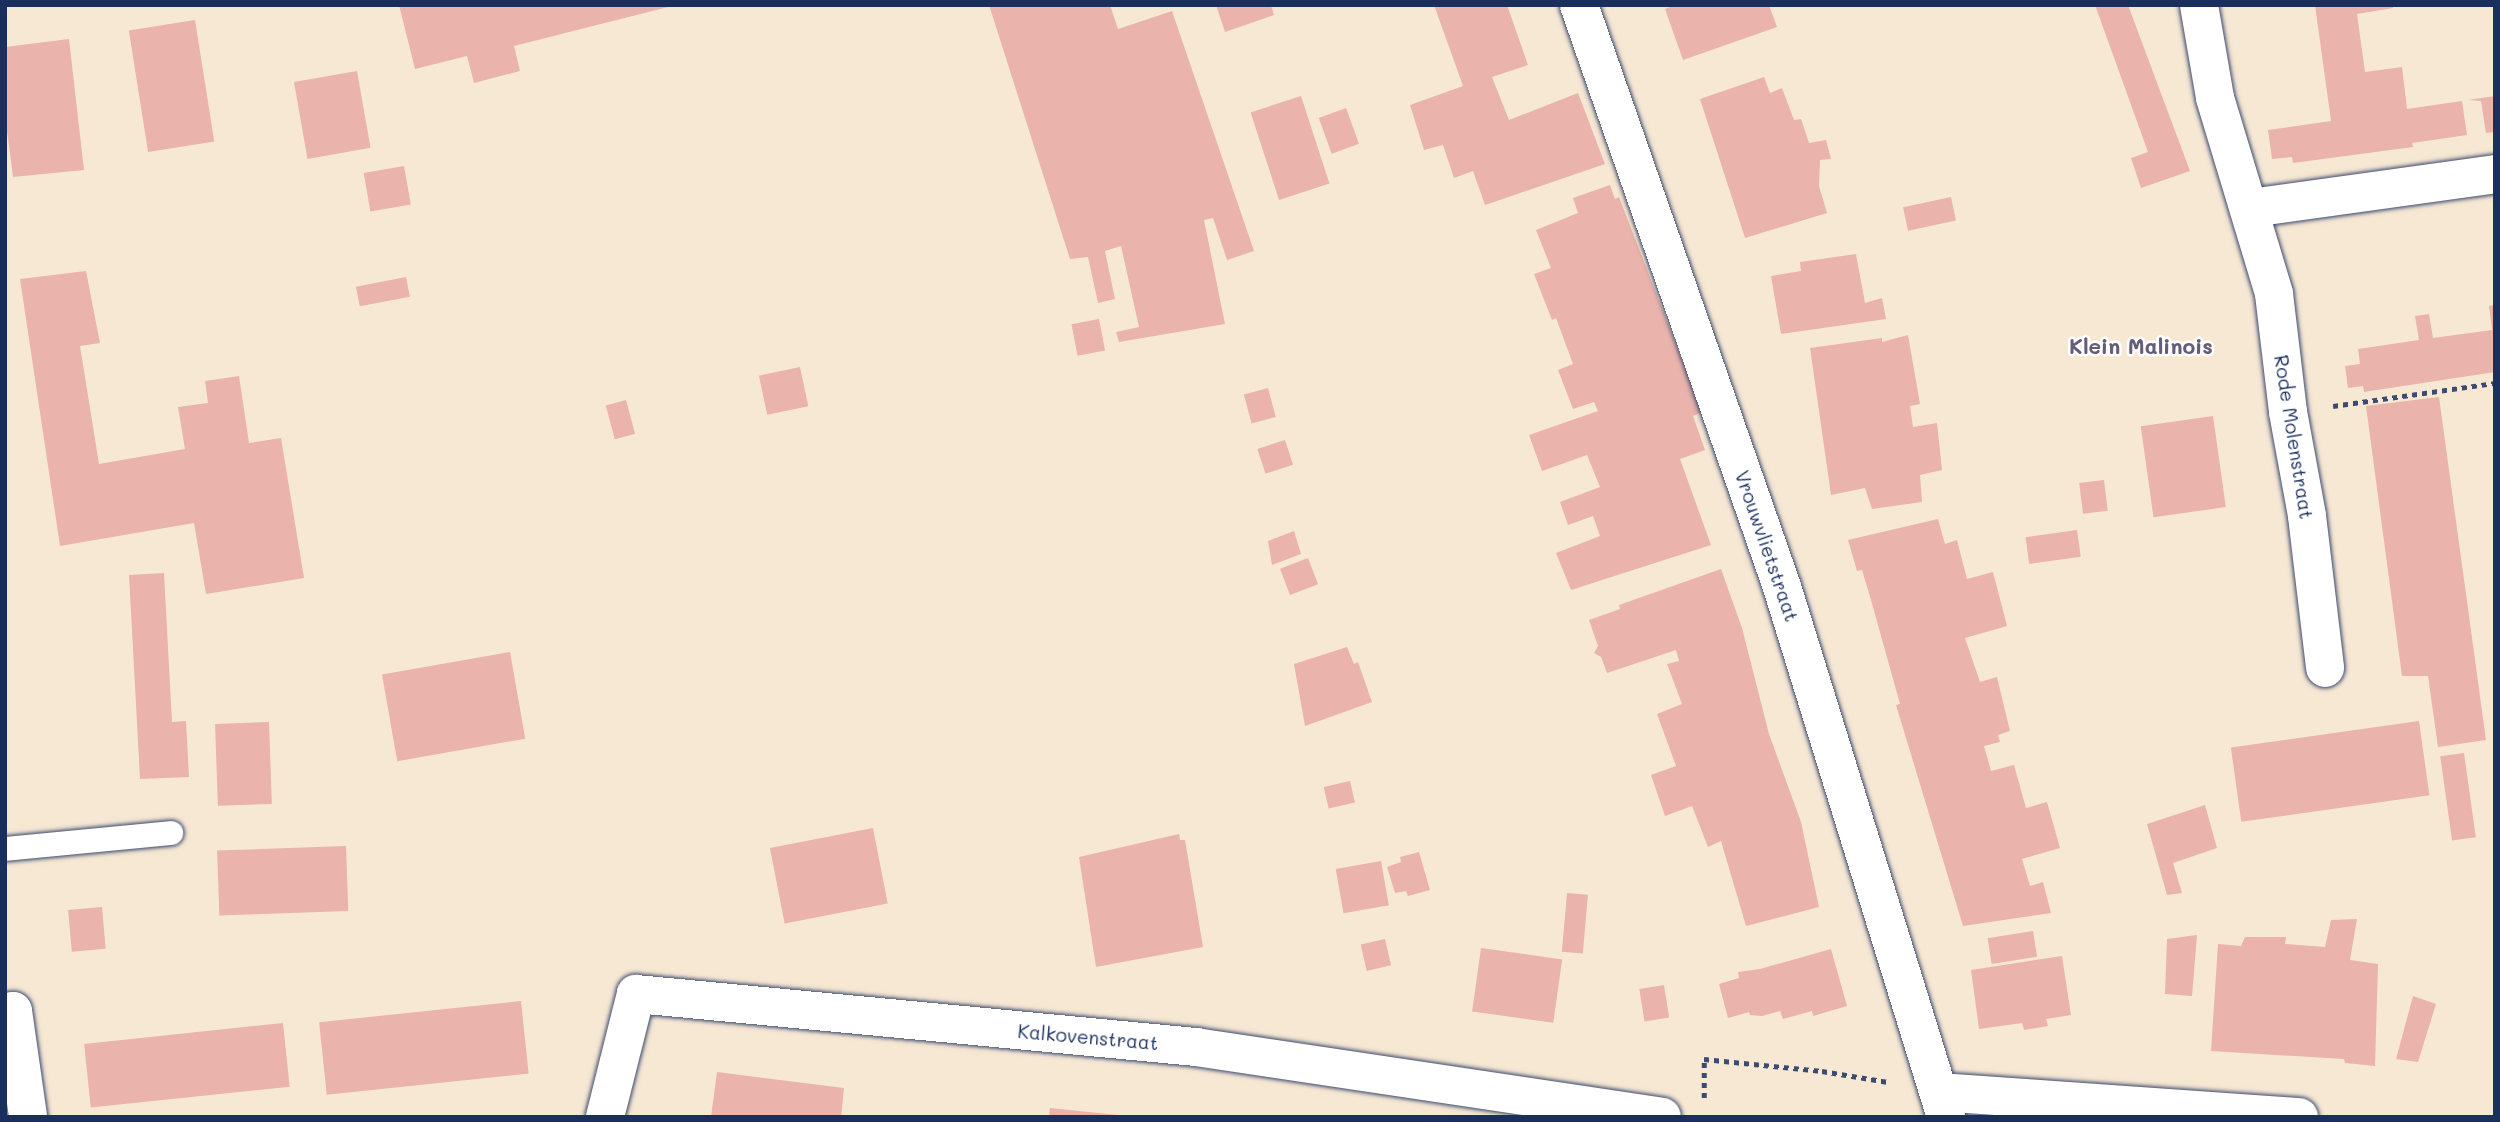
<!DOCTYPE html>
<html>
<head>
<meta charset="utf-8">
<style>
  body { margin:0 }
  #map { position:relative; width:2500px; height:1122px; overflow:hidden; background:#f7e8d4; font-family:Mali,sans-serif }
  div>[style] { position:absolute }
  .building>* { inset:0; background:#eab3ac; transform-origin:0 0 }
  .path>* { height:4.5px; margin-top:-2.25px; transform-origin:0; background:repeating-linear-gradient(90deg,#3c4b70 0 5px,transparent 0 10px) }
  .roads { filter:drop-shadow(0 0 2px #3c4b70) drop-shadow(0 0 2px #3c4b70) }
  .service>* { height:24px; margin:-12px; padding:0 12px; transform-origin:12px; border-radius:12px; background:#fff }
  .minor>* { height:38px; margin:-19px; padding:0 19px; transform-origin:19px; border-radius:19px; background:#fff }
  span { translate:-50% -50%; white-space:nowrap; text-align:center; line-height:1.15; -webkit-text-stroke:5px #fff; paint-order:stroke }
  .street-label { font-size:19px; color:#1b2f5e }
  .neighbourhood-label { font-size:21px; color:#635d79; font-weight:700 }
  .frame { position:absolute; inset:0; border:7px solid #1b2f5e; pointer-events:none }
</style>
</head>
<body>
<div id="map">
  <div class="building">
    <div style="clip-path:polygon(399px 5px,672px 5px,672px 6px,514px 46px,520px 71px,474px 83px,467px 56px,415px 69px)"></div>
    <div style="clip-path:polygon(989px 5px,1110px 5px,1118px 29px,1172px 11px,1254px 251px,1227px 260px,1213px 218px,1204px 220px,1225px 324px,1119px 342px,1116px 332px,1139px 327px,1121px 246px,1105px 251px,1115px 299px,1098px 303px,1088px 257px,1070px 259px)"></div>
    <div style="clip-path:polygon(1216px 5px,1271px 5px,1274px 15px,1225px 32px)"></div>
    <div style="clip-path:polygon(1434px 5px,1507px 5px,1528px 65px,1492px 77px,1509px 120px,1578px 93px,1605px 164px,1485px 205px,1473px 171px,1454px 178px,1443px 145px,1424px 150px,1410px 105px,1463px 86px)"></div>
    <div style="clip-path:polygon(1675px 5px,1769px 5px,1777px 27px,1683px 60px,1665px 9px)"></div>
    <div style="clip-path:polygon(2095px 5px,2128px 5px,2190px 171px,2141px 188px,2131px 158px,2148px 152px)"></div>
    <div style="clip-path:polygon(2315px 5px,2393px 5px,2393px 8px,2357px 14px,2365px 72px,2402px 67px,2407px 109px,2462px 101px,2467px 135px,2412px 143px,2413px 147px,2293px 163px,2292px 157px,2272px 159px,2268px 130px,2331px 121px)"></div>
    <div style="left:195px;top:20px;width:123px;height:67px;rotate:81deg"></div>
    <div style="clip-path:polygon(69px 39px,84px 170px,13px 177px,5px 115px,5px 47px)"></div>
    <div style="left:357px;top:71px;width:78px;height:64px;rotate:80deg"></div>
    <div style="clip-path:polygon(1764px 77px,1770px 93px,1782px 88px,1794px 120px,1801px 119px,1809px 143px,1826px 140px,1831px 159px,1820px 160px,1819px 186px,1827px 213px,1745px 238px,1700px 99px)"></div>
    <div style="left:1301px;top:96px;width:92px;height:53px;rotate:72deg"></div>
    <div style="clip-path:polygon(2495px 96px,2495px 132px,2486px 133px,2481px 101px,2468px 100px)"></div>
    <div style="left:1346px;top:108px;width:38px;height:29px;rotate:70deg"></div>
    <div style="left:404px;top:166px;width:39px;height:41px;rotate:80deg"></div>
    <div style="clip-path:polygon(1610px 185px,1615px 199px,1619px 197px,1702px 412px,1693px 416px,1705px 450px,1680px 459px,1711px 545px,1571px 590px,1556px 553px,1600px 536px,1593px 516px,1568px 525px,1560px 502px,1600px 487px,1587px 455px,1542px 471px,1529px 435px,1598px 411px,1594px 402px,1573px 409px,1558px 370px,1573px 364px,1556px 318px,1552px 320px,1534px 274px,1551px 268px,1536px 230px,1578px 213px,1573px 198px)"></div>
    <div style="left:1951px;top:197px;width:24px;height:49px;rotate:78deg"></div>
    <div style="clip-path:polygon(1856px 254px,1865px 303px,1882px 298px,1886px 319px,1781px 334px,1771px 276px,1801px 271px,1800px 262px)"></div>
    <div style="clip-path:polygon(86px 271px,100px 343px,80px 346px,99px 464px,185px 449px,178px 407px,208px 403px,205px 381px,239px 376px,249px 443px,281px 438px,304px 578px,206px 594px,194px 523px,60px 546px,20px 279px)"></div>
    <div style="left:406px;top:277px;width:20px;height:51px;rotate:79deg"></div>
    <div style="clip-path:polygon(2495px 305px,2495px 372px,2364px 392px,2363px 386px,2348px 388px,2345px 366px,2360px 364px,2358px 349px,2419px 340px,2415px 316px,2429px 314px,2433px 338px,2492px 330px,2489px 306px)"></div>
    <div style="left:1099px;top:319px;width:32px;height:28px;rotate:79deg"></div>
    <div style="clip-path:polygon(1908px 335px,1920px 404px,1910px 406px,1913px 427px,1937px 423px,1942px 470px,1920px 475px,1922px 502px,1872px 509px,1865px 488px,1831px 495px,1810px 348px,1882px 338px,1882px 342px)"></div>
    <div style="left:800px;top:367px;width:40px;height:42px;rotate:78deg"></div>
    <div style="left:1268px;top:388px;width:30px;height:25px;rotate:75deg"></div>
    <div style="clip-path:polygon(2439px 397px,2486px 740px,2438px 747px,2428px 676px,2402px 676px,2366px 406px)"></div>
    <div style="left:626px;top:400px;width:35px;height:21px;rotate:75deg"></div>
    <div style="left:2213px;top:416px;width:92px;height:73px;rotate:82deg"></div>
    <div style="left:1285px;top:440px;width:26px;height:29px;rotate:72deg"></div>
    <div style="left:2104px;top:480px;width:31px;height:25px;rotate:83deg"></div>
    <div style="clip-path:polygon(1938px 519px,1945px 544px,1957px 540px,1967px 579px,1993px 572px,2007px 626px,1965px 638px,1980px 682px,1997px 677px,2010px 731px,1998px 735px,2000px 742px,1984px 746px,1991px 771px,2014px 765px,2026px 808px,2047px 802px,2060px 848px,2022px 859px,2030px 886px,2043px 882px,2051px 913px,1963px 926px,1896px 705px,1900px 704px,1871px 600px,1862px 570px,1857px 571px,1848px 540px)"></div>
    <div style="left:2077px;top:530px;width:27px;height:52px;rotate:82deg"></div>
    <div style="clip-path:polygon(1294px 531px,1301px 554px,1272px 565px,1268px 541px)"></div>
    <div style="left:1308px;top:558px;width:28px;height:30px;rotate:69deg"></div>
    <div style="clip-path:polygon(1721px 569px,1742px 628px,1769px 734px,1801px 822px,1819px 907px,1746px 926px,1721px 841px,1708px 847px,1692px 806px,1665px 816px,1651px 775px,1676px 766px,1657px 714px,1682px 704px,1667px 664px,1679px 661px,1676px 650px,1607px 673px,1601px 657px,1594px 653px,1598px 646px,1589px 620px,1620px 609px,1619px 605px)"></div>
    <div style="clip-path:polygon(164px 573px,172px 722px,186px 721px,189px 777px,140px 779px,129px 575px)"></div>
    <div style="clip-path:polygon(1347px 647px,1354px 664px,1358px 662px,1372px 702px,1305px 726px,1294px 664px)"></div>
    <div style="left:510px;top:652px;width:88px;height:130px;rotate:80deg"></div>
    <div style="left:2419px;top:721px;width:75px;height:190px;rotate:82deg"></div>
    <div style="left:269px;top:722px;width:82px;height:54px;rotate:88deg"></div>
    <div style="left:2464px;top:753px;width:85px;height:24px;rotate:82deg"></div>
    <div style="left:1350px;top:781px;width:22px;height:27px;rotate:77deg"></div>
    <div style="clip-path:polygon(2205px 805px,2217px 848px,2173px 863px,2182px 893px,2167px 895px,2147px 824px)"></div>
    <div style="left:873px;top:828px;width:77px;height:105px;rotate:79deg"></div>
    <div style="clip-path:polygon(1179px 834px,1180px 840px,1185px 840px,1203px 947px,1096px 967px,1079px 857px)"></div>
    <div style="left:346px;top:846px;width:65px;height:129px;rotate:88deg"></div>
    <div style="clip-path:polygon(1419px 852px,1430px 890px,1408px 896px,1406px 891px,1395px 893px,1387px 867px,1401px 862px,1400px 857px)"></div>
    <div style="left:1381px;top:861px;width:45px;height:46px;rotate:80deg"></div>
    <div style="left:1567px;top:893px;width:21px;height:59px;rotate:5deg"></div>
    <div style="left:102px;top:907px;width:42px;height:34px;rotate:85deg"></div>
    <div style="clip-path:polygon(2357px 919px,2350px 960px,2378px 964px,2375px 1066px,2345px 1063px,2344px 1059px,2211px 1051px,2218px 944px,2241px 946px,2245px 937px,2286px 937px,2285px 944px,2325px 947px,2331px 920px)"></div>
    <div style="left:2033px;top:931px;width:26px;height:46px;rotate:81deg"></div>
    <div style="clip-path:polygon(2197px 935px,2192px 996px,2165px 994px,2167px 939px)"></div>
    <div style="left:1385px;top:939px;width:27px;height:25px;rotate:77deg"></div>
    <div style="left:1481px;top:948px;width:82px;height:64px;rotate:8deg"></div>
    <div style="clip-path:polygon(1831px 949px,1847px 1006px,1813px 1016px,1812px 1011px,1783px 1019px,1780px 1011px,1762px 1016px,1750px 1015px,1749px 1012px,1728px 1018px,1719px 984px,1739px 978px,1738px 972px,1760px 969px)"></div>
    <div style="clip-path:polygon(2062px 956px,2071px 1015px,2046px 1019px,2048px 1026px,2024px 1030px,2022px 1023px,1979px 1029px,1971px 970px)"></div>
    <div style="left:1664px;top:985px;width:33px;height:25px;rotate:81deg"></div>
    <div style="clip-path:polygon(2413px 996px,2436px 1004px,2418px 1062px,2396px 1059px)"></div>
    <div style="left:521px;top:1001px;width:73px;height:203px;rotate:84deg"></div>
    <div style="left:283px;top:1023px;width:64px;height:200px;rotate:84deg"></div>
    <div style="clip-path:polygon(717px 1072px,844px 1088px,841px 1117px,711px 1117px)"></div>
    <div style="clip-path:polygon(1050px 1108px,1118px 1115px,1117px 1117px,1049px 1117px)"></div>
  </div>
  <div class="path">
    <div style="left:2333px;top:406px;width:164px;rotate:-8.1deg"></div>
    <div style="left:1704px;top:1098px;width:39px;rotate:-90deg"></div>
    <div style="left:1704px;top:1059px;width:119px;rotate:5.8deg"></div>
    <div style="left:1822px;top:1071px;width:67px;rotate:9.5deg"></div>
  </div>
  <div class="roads">
    <div class="service">
      <div style="left:5px;top:849px;width:167px;rotate:-5.5deg"></div>
    </div>
    <div class="minor">
      <div style="left:1579px;top:5px;width:616px;rotate:70.77deg"></div>
      <div style="left:1782px;top:587px;width:555px;rotate:72.81deg"></div>
      <div style="left:2199px;top:5px;width:94px;rotate:80.2deg"></div>
      <div style="left:2215px;top:98px;width:205px;rotate:73.2deg"></div>
      <div style="left:2274px;top:294px;width:119px;rotate:83.2deg"></div>
      <div style="left:2288px;top:412px;width:106px;rotate:79.6deg"></div>
      <div style="left:2307px;top:516px;width:153px;rotate:83.2deg"></div>
      <div style="left:2251px;top:208px;width:246px;rotate:-7.9deg"></div>
      <div style="left:5px;top:1012px;width:8px;rotate:-7deg"></div>
      <div style="left:13px;top:1011px;width:107px;rotate:81.9deg"></div>
      <div style="left:1940px;top:1092px;width:360px;rotate:4deg"></div>
      <div style="left:605px;top:1117px;width:127px;rotate:-75.9deg"></div>
      <div style="left:636px;top:994px;width:563px;rotate:5.41deg"></div>
      <div style="left:1196px;top:1047px;width:471px;rotate:8.5deg"></div>
    </div>
  </div>
  <div class="street-label">
    <span style="left:2294px;top:437px;rotate:81deg">Rode Molenstraat</span>
    <span style="left:1767px;top:546px;rotate:71deg">Vrouwvlietstraat</span>
    <span style="left:1088px;top:1037px;rotate:5deg">Kalkovenstraat</span>
  </div>
  <div class="neighbourhood-label">
    <span style="left:2141px;top:346px">Klein Malinois</span>
  </div>
  <div class="frame"></div>
</div>
</body>
</html>
